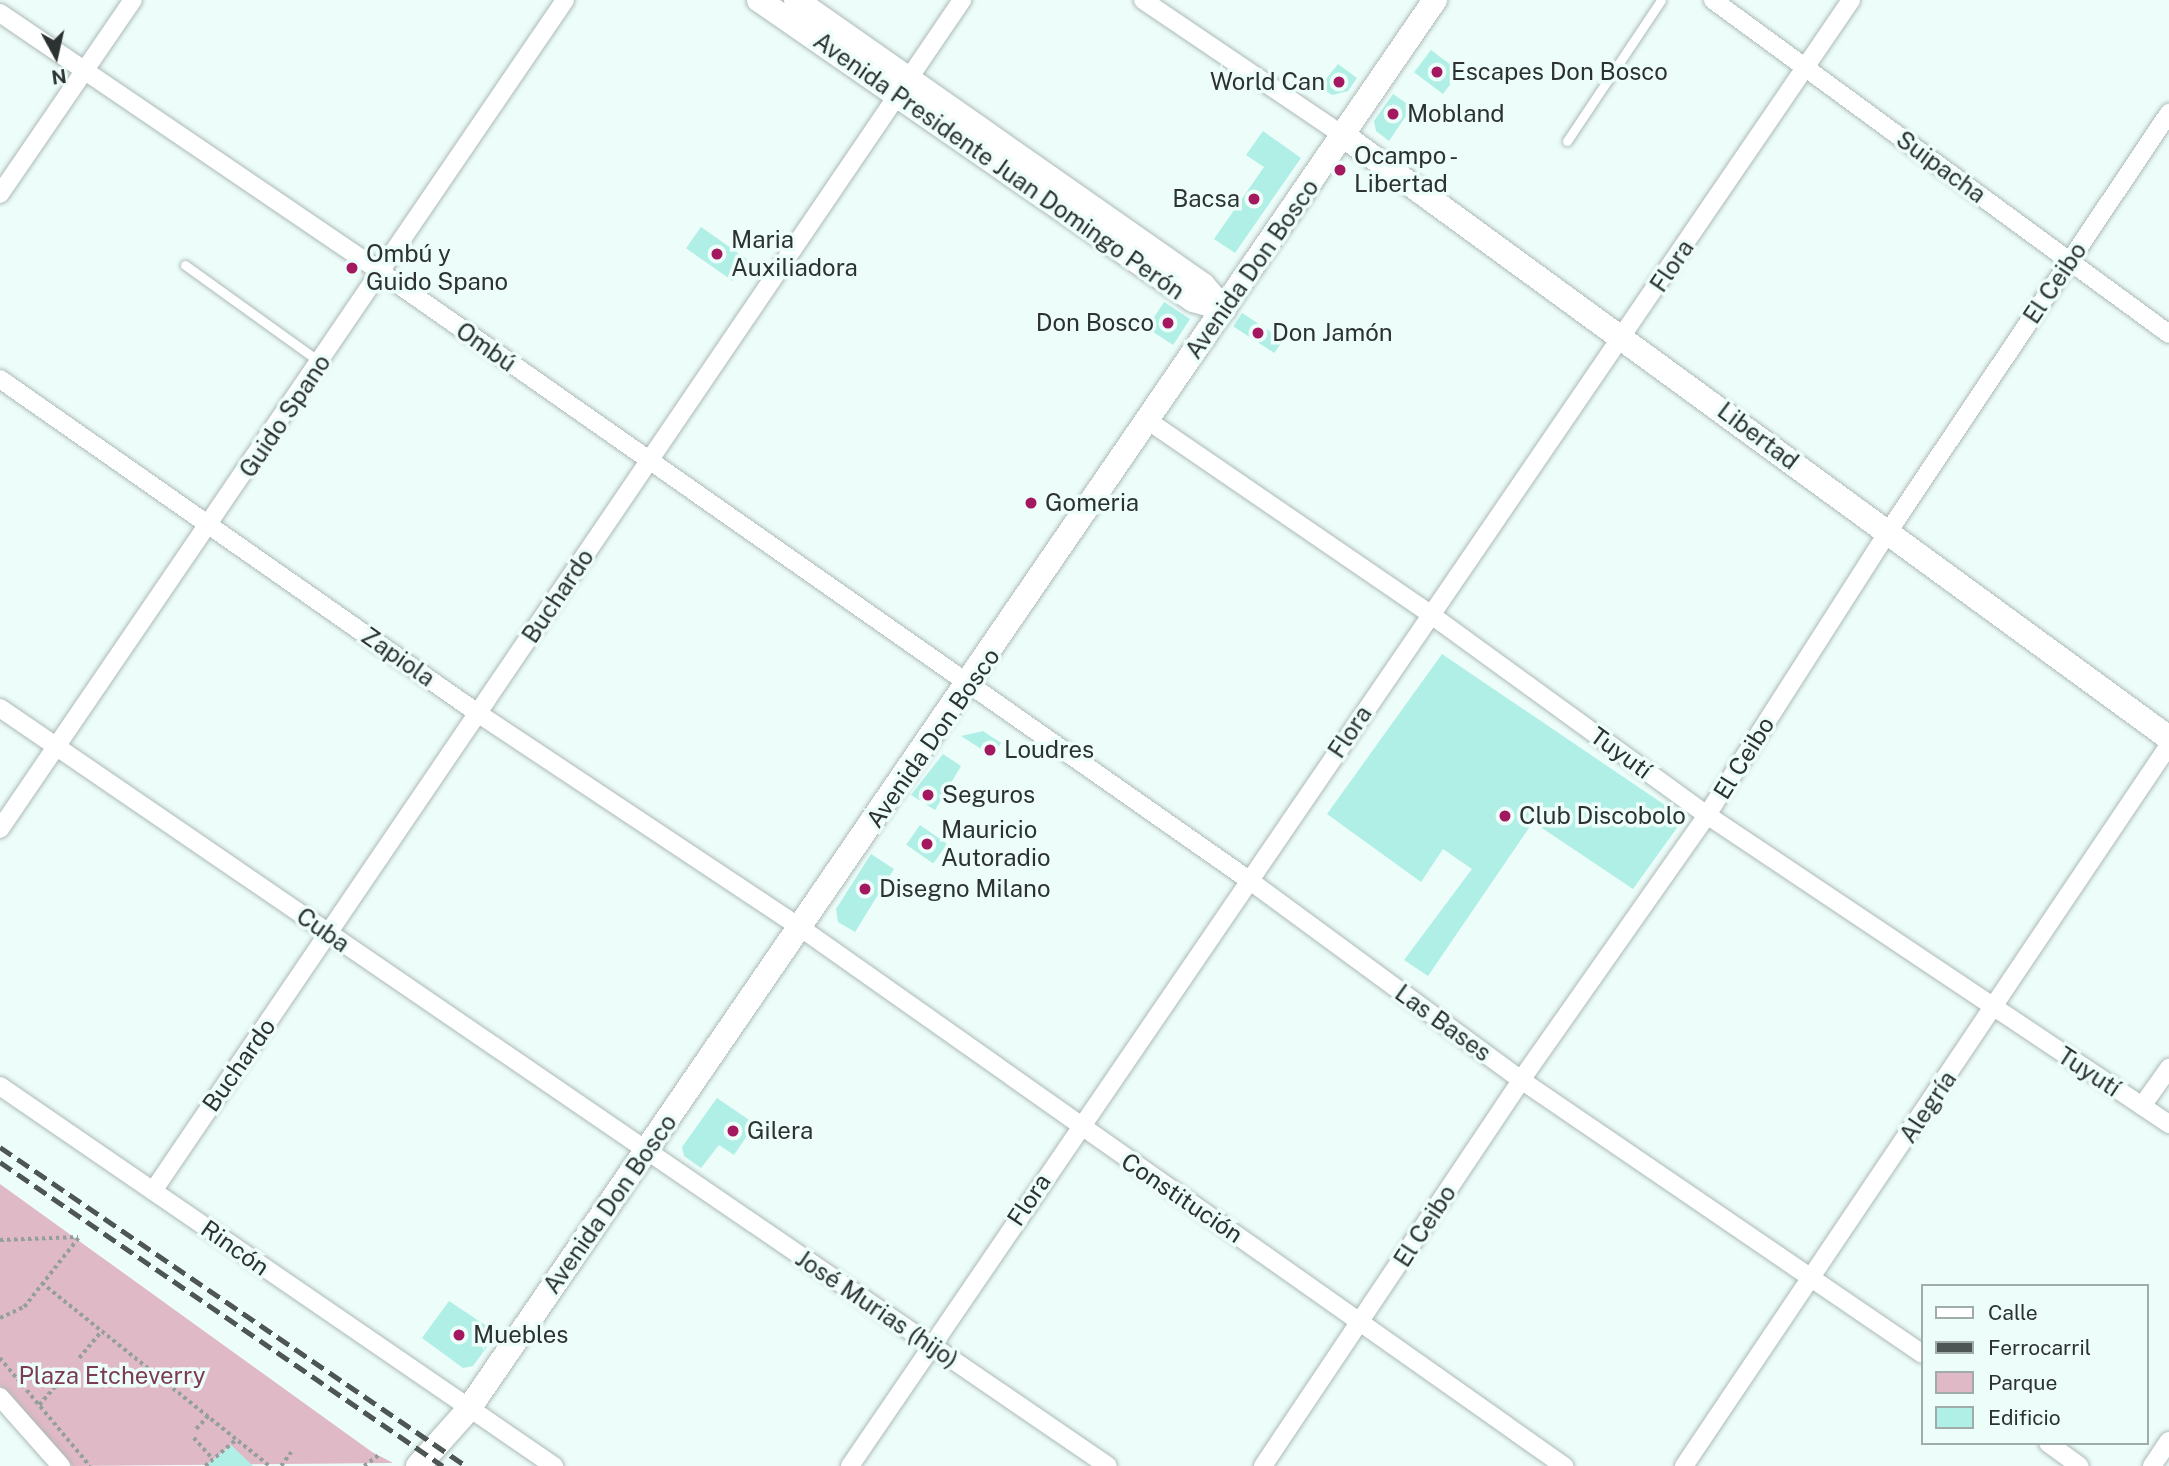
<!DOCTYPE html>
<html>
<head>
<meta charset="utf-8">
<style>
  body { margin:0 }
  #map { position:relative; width:2169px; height:1466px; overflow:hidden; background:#edfdfa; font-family:"Public Sans",sans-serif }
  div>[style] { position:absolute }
  .green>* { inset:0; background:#dfb9c5 }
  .building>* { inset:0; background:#b0efe5; transform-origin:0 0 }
  .path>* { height:3.5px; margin-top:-1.75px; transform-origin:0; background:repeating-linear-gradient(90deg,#949f9d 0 3.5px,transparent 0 7px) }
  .roads { filter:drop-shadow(0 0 2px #acbab8) drop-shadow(0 0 2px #acbab8) }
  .lane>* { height:9px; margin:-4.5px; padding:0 4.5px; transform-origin:4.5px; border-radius:4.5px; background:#fff }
  .street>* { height:18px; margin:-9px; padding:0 9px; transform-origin:9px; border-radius:9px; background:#fff }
  .secondary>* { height:24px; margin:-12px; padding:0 12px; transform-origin:12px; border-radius:12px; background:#fff }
  .rail>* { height:5px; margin-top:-2.5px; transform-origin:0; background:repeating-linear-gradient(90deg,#4e5655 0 14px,transparent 0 21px) }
  .dots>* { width:19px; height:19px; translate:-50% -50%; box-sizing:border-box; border:4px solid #edfdfa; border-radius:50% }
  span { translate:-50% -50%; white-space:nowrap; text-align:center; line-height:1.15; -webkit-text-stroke:7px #edfdfa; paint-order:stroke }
  .poi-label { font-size:24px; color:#2c3231 }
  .left { translate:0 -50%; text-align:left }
  .right { translate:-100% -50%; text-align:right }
  .street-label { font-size:24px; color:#2c3231 }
  .park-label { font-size:24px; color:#7c3b55 }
  .legend { position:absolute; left:1921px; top:1284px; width:228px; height:161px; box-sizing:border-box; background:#edfdfa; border:2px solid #a0acaa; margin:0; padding:9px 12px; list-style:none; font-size:21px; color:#2c3231 }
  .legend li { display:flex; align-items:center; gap:14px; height:35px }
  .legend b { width:35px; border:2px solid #a0acaa }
  .north { position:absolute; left:21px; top:21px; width:70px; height:70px; -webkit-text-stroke:5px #edfdfa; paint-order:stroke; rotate:172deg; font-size:19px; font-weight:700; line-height:28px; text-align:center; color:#2c3231 }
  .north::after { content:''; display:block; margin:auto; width:24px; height:32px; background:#2c3231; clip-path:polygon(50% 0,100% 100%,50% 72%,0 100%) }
</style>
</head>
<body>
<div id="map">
  <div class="green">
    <div style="clip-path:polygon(0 1184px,372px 1452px,393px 1463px,72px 1466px,0 1386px)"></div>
  </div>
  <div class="building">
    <div style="left:1431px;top:50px;width:36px;height:28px;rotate:37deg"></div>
    <div style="clip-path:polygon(1338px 64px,1357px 78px,1348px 91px,1332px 95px,1320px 87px)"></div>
    <div style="clip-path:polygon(1393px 94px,1412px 107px,1389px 141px,1376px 131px,1374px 121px)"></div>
    <div style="clip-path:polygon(1263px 131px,1301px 158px,1235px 253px,1214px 239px,1264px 167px,1246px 155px)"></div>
    <div style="left:701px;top:227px;width:57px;height:26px;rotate:35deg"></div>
    <div style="left:1164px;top:302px;width:31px;height:31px;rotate:33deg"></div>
    <div style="left:1242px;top:313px;width:49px;height:16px;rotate:33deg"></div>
    <div style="clip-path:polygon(1442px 654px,1684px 818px,1633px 889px,1533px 822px,1428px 976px,1404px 960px,1472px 869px,1443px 849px,1421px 882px,1327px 814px)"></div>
    <div style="clip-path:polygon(983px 731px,1001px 743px,992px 756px,961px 736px)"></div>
    <div style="clip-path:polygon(943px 754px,961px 766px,935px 810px,911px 795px)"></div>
    <div style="left:920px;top:825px;width:33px;height:24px;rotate:35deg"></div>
    <div style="clip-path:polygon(871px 854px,894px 869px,855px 932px,838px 922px,836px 909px)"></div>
    <div style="clip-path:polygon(717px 1098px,755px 1124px,734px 1155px,719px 1145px,701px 1168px,684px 1156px,682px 1147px)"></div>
    <div style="clip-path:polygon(449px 1301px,497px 1333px,473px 1366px,463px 1368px,422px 1338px)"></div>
    <div style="clip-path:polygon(231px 1445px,253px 1466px,205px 1466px)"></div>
  </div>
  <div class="path">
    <div style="left:0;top:1240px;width:78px;rotate:-2.2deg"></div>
    <div style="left:42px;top:1283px;width:292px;rotate:38.8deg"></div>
    <div style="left:0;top:1318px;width:26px;rotate:-25deg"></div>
    <div style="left:24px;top:1307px;width:89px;rotate:-51.8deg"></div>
    <div style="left:0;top:1358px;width:141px;rotate:50.2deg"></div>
    <div style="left:79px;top:1358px;width:35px;rotate:-50deg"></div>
    <div style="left:136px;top:1381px;width:18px;rotate:-47deg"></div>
    <div style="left:39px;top:1405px;width:35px;rotate:-49deg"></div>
    <div style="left:196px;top:1429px;width:18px;rotate:-47deg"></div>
    <div style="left:194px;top:1438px;width:28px;rotate:48deg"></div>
    <div style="left:205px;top:1466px;width:42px;rotate:-40.2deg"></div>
    <div style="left:281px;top:1466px;width:17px;rotate:-54deg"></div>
    <div style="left:364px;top:1466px;width:21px;rotate:-37deg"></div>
  </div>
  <div class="roads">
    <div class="lane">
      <div style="left:1567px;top:141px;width:169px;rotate:-56.3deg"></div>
      <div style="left:185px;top:265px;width:166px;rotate:35.7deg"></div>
    </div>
    <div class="street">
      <div style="left:1143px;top:0;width:243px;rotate:34.1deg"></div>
      <div style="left:1713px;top:0;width:565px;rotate:36.22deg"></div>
      <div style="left:0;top:13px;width:462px;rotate:34.2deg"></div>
      <div style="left:382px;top:273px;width:1058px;rotate:35deg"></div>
      <div style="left:1249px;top:880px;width:338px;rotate:36.3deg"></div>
      <div style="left:1521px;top:1080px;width:486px;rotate:34.3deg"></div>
      <div style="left:0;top:194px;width:235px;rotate:-55.6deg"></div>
      <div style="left:0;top:379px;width:585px;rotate:34.97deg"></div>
      <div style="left:479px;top:714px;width:387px;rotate:33.6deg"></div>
      <div style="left:801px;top:928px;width:934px;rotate:35.19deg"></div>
      <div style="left:1147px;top:420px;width:343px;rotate:34.4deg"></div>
      <div style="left:1430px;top:614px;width:342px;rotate:36deg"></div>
      <div style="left:1707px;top:815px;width:556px;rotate:33.78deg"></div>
      <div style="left:0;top:708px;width:1342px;rotate:34.38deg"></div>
      <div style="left:0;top:829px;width:1003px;rotate:-55.72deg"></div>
      <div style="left:0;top:1086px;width:672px;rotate:34.45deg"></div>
      <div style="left:2142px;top:1106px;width:47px;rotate:-54.6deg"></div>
      <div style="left:153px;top:1191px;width:1440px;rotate:-55.81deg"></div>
      <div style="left:0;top:1397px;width:92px;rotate:48.5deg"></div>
      <div style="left:2048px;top:1443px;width:39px;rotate:36deg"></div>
      <div style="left:850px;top:1466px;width:1775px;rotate:-55.67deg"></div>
      <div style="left:1263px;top:1466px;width:464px;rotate:-56.2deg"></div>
      <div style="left:1521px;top:1080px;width:324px;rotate:-54.9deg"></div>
      <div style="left:1707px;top:815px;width:336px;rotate:-57.4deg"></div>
      <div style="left:1888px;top:532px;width:505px;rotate:-56.15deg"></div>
      <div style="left:1684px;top:1466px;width:869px;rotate:-56.07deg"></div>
      <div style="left:2152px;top:1466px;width:30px;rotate:-56deg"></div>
    </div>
    <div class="secondary">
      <div style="left:759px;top:0;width:528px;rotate:34.65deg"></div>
      <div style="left:1193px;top:300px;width:32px;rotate:16deg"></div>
      <div style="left:796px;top:0;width:497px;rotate:35deg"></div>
      <div style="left:1203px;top:285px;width:32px;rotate:49deg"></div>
      <div style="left:1344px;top:136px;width:1021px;rotate:36.12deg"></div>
      <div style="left:418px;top:1466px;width:75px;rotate:-48.2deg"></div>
      <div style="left:468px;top:1410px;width:1710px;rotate:-55.56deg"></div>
    </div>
  </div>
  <div class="rail">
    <div style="left:0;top:1147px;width:565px;rotate:34.39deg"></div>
    <div style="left:0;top:1162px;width:537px;rotate:34.46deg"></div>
  </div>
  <div class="dots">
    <div style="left:1437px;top:72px;background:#a3185f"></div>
    <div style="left:1339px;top:82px;background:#a3185f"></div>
    <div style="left:1393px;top:114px;background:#a3185f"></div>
    <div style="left:1340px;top:170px;background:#a3185f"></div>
    <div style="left:1254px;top:199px;background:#a3185f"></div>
    <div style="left:717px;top:254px;background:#a3185f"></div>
    <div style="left:352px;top:268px;background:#a3185f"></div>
    <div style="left:1168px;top:323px;background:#a3185f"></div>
    <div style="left:1258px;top:333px;background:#a3185f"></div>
    <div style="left:1031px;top:503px;background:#a3185f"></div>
    <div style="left:990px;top:750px;background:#a3185f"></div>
    <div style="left:928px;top:795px;background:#a3185f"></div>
    <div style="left:1505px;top:816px;background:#a3185f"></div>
    <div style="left:927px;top:844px;background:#a3185f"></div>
    <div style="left:865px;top:889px;background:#a3185f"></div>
    <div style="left:733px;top:1131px;background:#a3185f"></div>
    <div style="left:459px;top:1335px;background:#a3185f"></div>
  </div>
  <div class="poi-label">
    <span class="left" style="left:1451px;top:72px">Escapes Don Bosco</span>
    <span class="right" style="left:1325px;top:82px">World Can</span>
    <span class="left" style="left:1407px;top:114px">Mobland</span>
    <span class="left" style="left:1354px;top:170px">Ocampo -<br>Libertad</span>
    <span class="right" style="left:1240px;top:199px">Bacsa</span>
    <span class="left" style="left:731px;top:254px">Maria<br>Auxiliadora</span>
    <span class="left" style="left:366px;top:268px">Ombú y<br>Guido Spano</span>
    <span class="right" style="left:1154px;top:323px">Don Bosco</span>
    <span class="left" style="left:1272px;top:333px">Don Jamón</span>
    <span class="left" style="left:1045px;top:503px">Gomeria</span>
    <span class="left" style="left:1004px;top:750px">Loudres</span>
    <span class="left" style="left:942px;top:795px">Seguros</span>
    <span class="left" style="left:1519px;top:816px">Club Discobolo</span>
    <span class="left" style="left:941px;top:844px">Mauricio<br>Autoradio</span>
    <span class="left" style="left:879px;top:889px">Disegno Milano</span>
    <span class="left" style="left:747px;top:1131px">Gilera</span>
    <span class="left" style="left:473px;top:1335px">Muebles</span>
  </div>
  <div class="street-label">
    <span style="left:999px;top:166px;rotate:35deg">Avenida Presidente Juan Domingo Perón</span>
    <span style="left:1941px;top:167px;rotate:36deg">Suipacha</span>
    <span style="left:1672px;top:266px;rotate:-56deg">Flora</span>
    <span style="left:1252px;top:269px;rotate:-55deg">Avenida Don Bosco</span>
    <span style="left:2055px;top:283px;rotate:-56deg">El Ceibo</span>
    <span style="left:486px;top:347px;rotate:35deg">Ombú</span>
    <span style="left:285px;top:416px;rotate:-56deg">Guido Spano</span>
    <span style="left:1758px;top:436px;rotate:37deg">Libertad</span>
    <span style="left:558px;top:596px;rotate:-56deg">Buchardo</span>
    <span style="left:398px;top:657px;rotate:35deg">Zapiola</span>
    <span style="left:1350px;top:732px;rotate:-56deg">Flora</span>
    <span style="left:933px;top:738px;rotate:-55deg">Avenida Don Bosco</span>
    <span style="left:1621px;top:753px;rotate:36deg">Tuyutí</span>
    <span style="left:1744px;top:758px;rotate:-58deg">El Ceibo</span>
    <span style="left:323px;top:930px;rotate:35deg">Cuba</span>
    <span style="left:1443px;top:1023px;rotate:36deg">Las Bases</span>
    <span style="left:239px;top:1065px;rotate:-55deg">Buchardo</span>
    <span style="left:2089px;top:1072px;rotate:33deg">Tuyutí</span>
    <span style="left:1928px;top:1107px;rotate:-56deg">Alegría</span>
    <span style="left:1182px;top:1198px;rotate:34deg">Constitución</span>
    <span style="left:1029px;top:1200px;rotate:-56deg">Flora</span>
    <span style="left:610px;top:1204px;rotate:-55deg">Avenida Don Bosco</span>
    <span style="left:1425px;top:1226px;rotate:-57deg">El Ceibo</span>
    <span style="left:235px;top:1248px;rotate:35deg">Rincón</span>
    <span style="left:877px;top:1309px;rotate:34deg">José Murias (hijo)</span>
  </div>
  <div class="park-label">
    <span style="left:112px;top:1376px">Plaza Etcheverry</span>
  </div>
  <ul class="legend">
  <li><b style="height:9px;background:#fff"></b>Calle</li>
  <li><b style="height:9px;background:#4e5655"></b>Ferrocarril</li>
  <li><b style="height:19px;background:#dfb9c5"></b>Parque</li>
  <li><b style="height:19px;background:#b0efe5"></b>Edificio</li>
  </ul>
  <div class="north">N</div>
</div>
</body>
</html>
